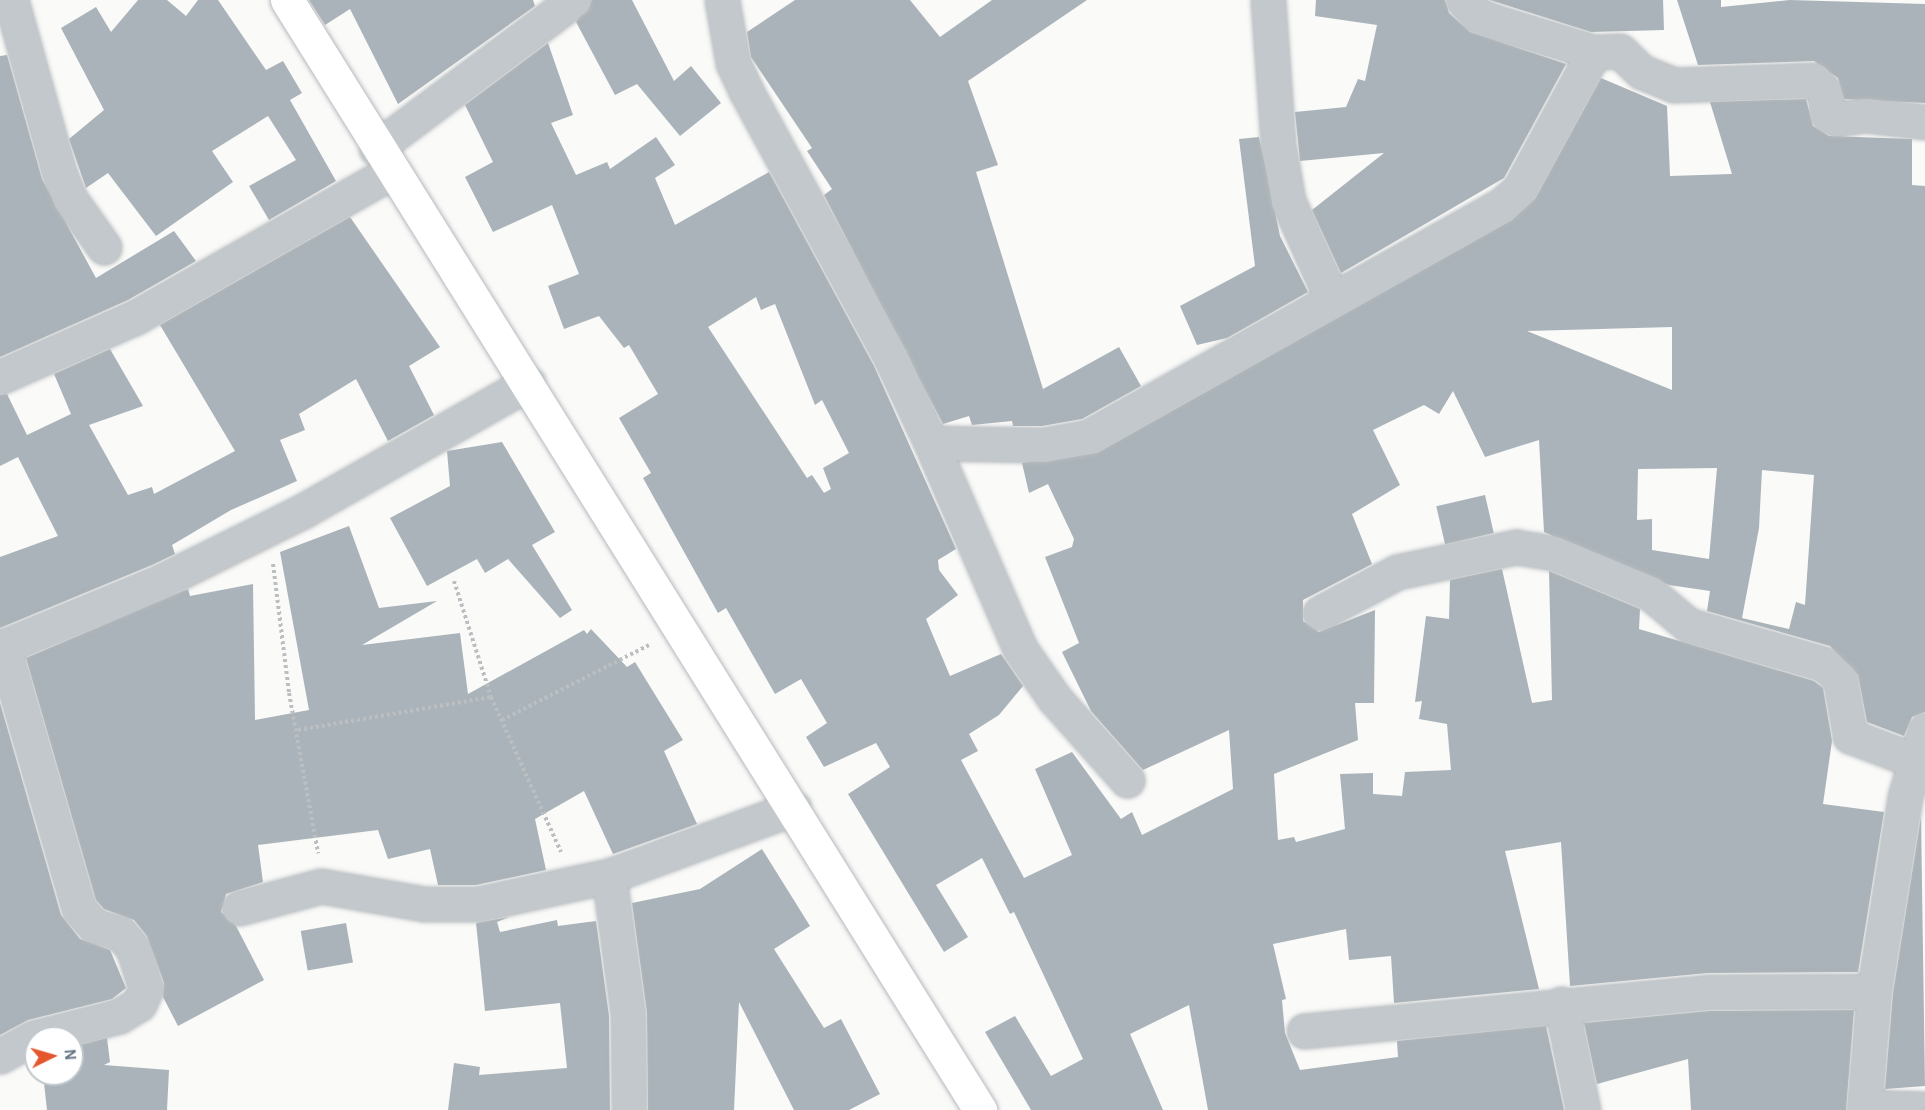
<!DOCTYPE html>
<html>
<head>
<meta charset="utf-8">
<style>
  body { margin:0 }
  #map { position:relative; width:1925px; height:1110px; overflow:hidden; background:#fafaf8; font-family:"Alegreya Sans",sans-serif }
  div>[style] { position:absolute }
  .building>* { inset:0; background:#aab3b9; transform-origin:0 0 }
  .path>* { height:4px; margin-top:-2px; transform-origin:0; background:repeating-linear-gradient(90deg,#bbbfc2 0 3px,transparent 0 6px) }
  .roads { filter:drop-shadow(0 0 2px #b5babe) drop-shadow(0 0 2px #b5babe) }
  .minor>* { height:33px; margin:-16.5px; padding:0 16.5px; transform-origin:16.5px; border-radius:16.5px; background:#c3c8cc }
  .major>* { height:33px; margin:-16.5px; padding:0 16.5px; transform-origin:16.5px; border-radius:16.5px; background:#fff }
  span { translate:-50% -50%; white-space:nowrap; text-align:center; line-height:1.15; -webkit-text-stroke:6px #fff; paint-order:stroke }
  .north { position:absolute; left:24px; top:1026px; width:60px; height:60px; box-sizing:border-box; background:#fff; border:2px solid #c1c8cd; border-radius:50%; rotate:85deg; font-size:16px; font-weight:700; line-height:24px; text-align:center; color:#657683 }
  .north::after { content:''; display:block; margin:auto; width:21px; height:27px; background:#e4572e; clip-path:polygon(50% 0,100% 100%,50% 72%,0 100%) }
</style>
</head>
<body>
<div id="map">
  <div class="building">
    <div style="clip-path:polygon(138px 0,167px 0,186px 16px,198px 0,218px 0,266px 70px,283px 61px,302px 93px,290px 100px,336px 181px,269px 220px,249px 186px,296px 160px,268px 116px,212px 151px,233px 182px,156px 236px,108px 173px,86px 188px,69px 139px,104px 110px,61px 28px,96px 7px,111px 32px)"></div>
    <div style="clip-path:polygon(309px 0,533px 0,535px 6px,398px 104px,350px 9px,325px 25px)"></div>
    <div style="clip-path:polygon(592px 0,632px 0,674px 81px,691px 66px,721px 103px,680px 136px,637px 84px,615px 95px,576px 22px)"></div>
    <div style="clip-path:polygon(795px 0,910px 0,940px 37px,992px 0,1087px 0,968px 81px,998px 165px,976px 172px,1043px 389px,1119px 347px,1141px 386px,1082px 419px,1042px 426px,1013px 426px,1012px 421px,972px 425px,969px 416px,943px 424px,824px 195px,832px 189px,807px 151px,812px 148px,751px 57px,747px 32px)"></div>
    <div style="clip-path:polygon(1316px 0,1445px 0,1449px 13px,1470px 32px,1566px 64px,1504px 178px,1341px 273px,1312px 210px,1384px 153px,1300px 161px,1295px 112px,1346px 107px,1358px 79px,1365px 81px,1377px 25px,1315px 16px)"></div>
    <div style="clip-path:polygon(1490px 0,1663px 0,1664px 30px,1591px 32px)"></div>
    <div style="clip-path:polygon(1677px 0,1721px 0,1721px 7px,1790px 0,1925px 4px,1925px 103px,1844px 99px,1838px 78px,1814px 61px,1698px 65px)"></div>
    <div style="clip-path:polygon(evenodd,548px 43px,573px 115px,551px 123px,576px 175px,607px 162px,610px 169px,656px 137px,675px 165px,655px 178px,675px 225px,769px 172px,874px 366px,956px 549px,938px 560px,939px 570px,958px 595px,926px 619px,950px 676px,1001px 654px,1023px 686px,999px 715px,969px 734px,978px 751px,961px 760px,1024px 878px,1072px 855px,1035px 769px,1072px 752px,1121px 819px,1132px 812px,1142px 835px,1233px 789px,1229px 730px,1143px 770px,1091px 711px,1062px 652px,1079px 643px,1045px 557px,1072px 547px,1074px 539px,1048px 484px,1029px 493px,1022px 463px,1097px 453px,1512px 220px,1535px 199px,1601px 78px,1667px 106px,1670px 176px,1732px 174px,1710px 102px,1806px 99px,1813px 126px,1829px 136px,1912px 139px,1912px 185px,1925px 186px,1925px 712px,1912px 717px,1904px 736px,1867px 722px,1858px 675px,1830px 646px,1707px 611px,1710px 591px,1669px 585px,1544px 532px,1539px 440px,1485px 457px,1453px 391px,1439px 414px,1424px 405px,1373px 430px,1400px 485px,1352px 514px,1372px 564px,1303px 600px,1303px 621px,1319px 632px,1375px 610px,1374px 703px,1355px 703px,1358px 740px,1274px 774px,1278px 840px,1294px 837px,1296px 842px,1345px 829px,1340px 774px,1373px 773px,1373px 794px,1402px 796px,1405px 772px,1451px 770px,1447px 724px,1419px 719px,1422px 701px,1415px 702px,1426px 616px,1449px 619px,1450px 580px,1502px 569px,1532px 703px,1552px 700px,1549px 571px,1640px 609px,1639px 629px,1814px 681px,1823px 688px,1832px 741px,1823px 804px,1884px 812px,1858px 972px,1708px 973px,1570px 986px,1561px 842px,1505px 851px,1539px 989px,1394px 1003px,1391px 956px,1349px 960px,1346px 929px,1273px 944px,1286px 999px,1282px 1000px,1285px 1033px,1300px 1070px,1398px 1057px,1397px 1041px,1546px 1026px,1564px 1110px,1208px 1110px,1189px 1005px,1130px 1034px,1163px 1110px,1031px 1110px,985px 1032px,1015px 1016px,1051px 1076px,1083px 1059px,1014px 912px,1010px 914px,982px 858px,936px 885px,968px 937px,944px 952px,848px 794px,890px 767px,876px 743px,824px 767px,806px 737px,827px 723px,801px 679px,775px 694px,726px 608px,718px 613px,643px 478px,651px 473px,619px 418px,658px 394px,629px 345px,624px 348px,599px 316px,564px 329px,548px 286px,579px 274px,552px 205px,493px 232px,465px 177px,493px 162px,465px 105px,548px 43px,756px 297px,761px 310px,775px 304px,815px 405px,822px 400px,849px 453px,823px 468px,831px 489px,824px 493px,812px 475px,807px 478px,708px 327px,756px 297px,548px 43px,1672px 327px,1672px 390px,1527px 331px,1672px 327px,548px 43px,1717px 468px,1709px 559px,1652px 550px,1652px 519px,1637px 520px,1638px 469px,1717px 468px,548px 43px,1762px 470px,1814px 475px,1805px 605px,1796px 602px,1789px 629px,1742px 618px,1759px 528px,1762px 470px)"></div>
    <div style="clip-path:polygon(7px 55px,42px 179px,96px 278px,174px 231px,196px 261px,128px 300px,0 357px,0 56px)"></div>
    <div style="clip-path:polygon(1259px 137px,1280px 236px,1308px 292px,1227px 338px,1197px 345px,1180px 306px,1255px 266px,1239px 139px)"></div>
    <div style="clip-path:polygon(350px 217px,440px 347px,409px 366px,434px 415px,388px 441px,356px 379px,299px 414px,305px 430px,280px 440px,297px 481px,231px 510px,172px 545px,175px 554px,152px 565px,0 628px,0 557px,58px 536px,18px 457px,0 466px,0 395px,7px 394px,27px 435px,71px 414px,54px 374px,110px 349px,143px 406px,89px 425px,128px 495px,152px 487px,154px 494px,235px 451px,160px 325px)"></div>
    <div style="clip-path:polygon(502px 442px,555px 532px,532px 545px,572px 610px,560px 618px,508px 559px,485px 573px,477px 559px,427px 586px,390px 518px,450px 486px,447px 451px)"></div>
    <div style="left:1485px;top:495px;width:39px;height:50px;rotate:77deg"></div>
    <div style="clip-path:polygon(349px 526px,379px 608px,437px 601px,362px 645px,460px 633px,468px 694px,584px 630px,587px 634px,591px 629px,627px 667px,635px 662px,683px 740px,664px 751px,697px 824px,613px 854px,584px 791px,535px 819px,546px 870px,476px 885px,438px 885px,430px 849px,388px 859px,378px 830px,258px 845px,263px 882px,226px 894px,221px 912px,236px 926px,264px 980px,178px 1026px,163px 997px,164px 983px,147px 936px,134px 920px,104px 909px,96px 900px,26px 658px,188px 589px,190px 596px,253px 584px,255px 720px,309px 710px,280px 552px)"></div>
    <div style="clip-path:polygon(0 703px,61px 915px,80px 939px,110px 950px,126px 988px,112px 999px,28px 1020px,0 1035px)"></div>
    <div style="clip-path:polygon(1921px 817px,1925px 1086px,1885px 1089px,1893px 993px)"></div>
    <div style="clip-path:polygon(762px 849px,810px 926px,774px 949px,824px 1028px,841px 1019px,880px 1094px,849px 1110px,794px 1110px,739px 1002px,734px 1110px,648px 1110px,647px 1013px,632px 903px,700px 889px)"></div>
    <div style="clip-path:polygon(509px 917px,497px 922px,500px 932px,557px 920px,558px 926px,596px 921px,609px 1016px,610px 1110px,448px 1110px,454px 1063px,480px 1067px,479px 1075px,567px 1068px,560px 1003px,485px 1011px,476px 923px)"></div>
    <div style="left:346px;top:923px;width:40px;height:46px;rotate:80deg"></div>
    <div style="clip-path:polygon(1854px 1010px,1846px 1110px,1691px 1110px,1688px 1059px,1597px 1084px,1584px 1023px,1709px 1011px)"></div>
    <div style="clip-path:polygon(107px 1038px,110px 1062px,104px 1065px,169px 1070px,167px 1110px,47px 1110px,43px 1074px,72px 1074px,72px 1047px)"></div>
  </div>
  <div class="path">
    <div style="left:273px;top:564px;width:130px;rotate:82.9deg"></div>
    <div style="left:289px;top:693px;width:163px;rotate:79.7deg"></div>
    <div style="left:454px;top:581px;width:122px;rotate:72.3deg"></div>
    <div style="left:491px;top:697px;width:170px;rotate:65.7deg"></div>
    <div style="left:502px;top:720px;width:165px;rotate:-27deg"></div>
    <div style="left:298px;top:730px;width:196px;rotate:-9.7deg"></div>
  </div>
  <div class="roads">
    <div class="minor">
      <div style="left:11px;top:0;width:179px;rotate:74.4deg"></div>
      <div style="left:59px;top:172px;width:29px;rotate:68deg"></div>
      <div style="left:70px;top:199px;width:59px;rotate:54.7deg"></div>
      <div style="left:722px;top:0;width:64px;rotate:80.1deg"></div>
      <div style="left:733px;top:63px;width:31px;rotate:65deg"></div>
      <div style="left:746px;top:91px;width:304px;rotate:61.5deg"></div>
      <div style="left:891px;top:358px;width:94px;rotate:64.8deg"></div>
      <div style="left:931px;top:443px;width:112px;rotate:1deg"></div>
      <div style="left:1043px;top:445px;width:46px;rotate:-10.1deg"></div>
      <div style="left:1088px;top:437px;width:476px;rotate:-29.3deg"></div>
      <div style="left:1503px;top:204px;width:21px;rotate:-41deg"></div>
      <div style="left:1519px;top:190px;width:157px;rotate:-61.5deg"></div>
      <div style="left:1268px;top:0;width:144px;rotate:86deg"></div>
      <div style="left:1278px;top:144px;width:58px;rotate:80deg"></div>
      <div style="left:1288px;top:201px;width:107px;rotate:65.8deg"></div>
      <div style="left:1463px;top:0;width:21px;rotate:47deg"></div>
      <div style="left:1477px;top:15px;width:19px;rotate:21deg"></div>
      <div style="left:1495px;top:22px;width:103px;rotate:16.9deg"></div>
      <div style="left:1594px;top:52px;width:26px;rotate:-2deg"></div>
      <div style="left:1620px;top:51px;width:30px;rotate:44deg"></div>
      <div style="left:1642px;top:72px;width:35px;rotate:22deg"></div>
      <div style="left:1674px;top:85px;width:140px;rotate:-2deg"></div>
      <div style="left:1814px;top:80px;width:15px;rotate:48deg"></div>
      <div style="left:1824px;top:91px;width:24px;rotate:81deg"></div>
      <div style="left:1828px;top:115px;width:10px;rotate:24deg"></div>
      <div style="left:1837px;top:119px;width:29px;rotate:-8deg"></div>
      <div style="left:1866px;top:115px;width:59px;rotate:6.8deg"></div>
      <div style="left:376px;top:148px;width:247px;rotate:-36.8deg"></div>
      <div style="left:0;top:377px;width:149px;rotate:-23.8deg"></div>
      <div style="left:136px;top:317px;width:293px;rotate:-29.6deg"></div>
      <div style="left:931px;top:443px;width:224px;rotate:66.6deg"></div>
      <div style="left:1020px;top:649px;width:60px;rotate:55.2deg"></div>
      <div style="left:1054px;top:698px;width:110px;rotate:48.3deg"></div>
      <div style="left:1320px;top:613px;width:87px;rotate:-28deg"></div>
      <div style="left:1397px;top:572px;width:122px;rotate:-11.9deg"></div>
      <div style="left:1516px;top:547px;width:38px;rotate:9deg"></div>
      <div style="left:1554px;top:553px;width:104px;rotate:22.6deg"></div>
      <div style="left:1650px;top:593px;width:50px;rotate:40.1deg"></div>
      <div style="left:1688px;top:625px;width:141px;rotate:16deg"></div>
      <div style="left:1824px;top:664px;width:22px;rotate:43deg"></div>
      <div style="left:1840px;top:679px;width:58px;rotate:80deg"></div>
      <div style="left:1850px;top:736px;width:73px;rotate:20.9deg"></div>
      <div style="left:0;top:648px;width:173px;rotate:-22.4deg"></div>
      <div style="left:160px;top:582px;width:160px;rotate:-26.4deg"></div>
      <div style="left:303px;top:511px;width:259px;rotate:-29.6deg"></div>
      <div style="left:609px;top:876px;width:140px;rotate:82.2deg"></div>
      <div style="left:628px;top:1015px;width:95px;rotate:89.4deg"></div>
      <div style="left:239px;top:908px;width:85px;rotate:-15deg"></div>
      <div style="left:321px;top:886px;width:105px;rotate:9.9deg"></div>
      <div style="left:424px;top:904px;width:54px"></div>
      <div style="left:478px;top:904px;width:134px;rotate:-12.1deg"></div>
      <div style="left:609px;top:876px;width:197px;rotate:-20.2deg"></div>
      <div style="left:1561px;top:1004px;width:108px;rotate:78.3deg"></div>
      <div style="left:1304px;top:1031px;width:406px;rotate:-5.5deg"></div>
      <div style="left:1708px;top:992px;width:166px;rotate:-0.3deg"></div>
      <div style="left:0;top:1056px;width:38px;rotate:-29deg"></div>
      <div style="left:33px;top:1038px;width:89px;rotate:-14.3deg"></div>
      <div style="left:119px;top:1016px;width:23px;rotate:-31deg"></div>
      <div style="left:139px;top:1004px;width:17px;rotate:-65deg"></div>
      <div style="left:146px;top:989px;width:43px;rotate:-107.6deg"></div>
      <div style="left:133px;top:948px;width:20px;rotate:-131deg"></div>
      <div style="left:120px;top:933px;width:27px;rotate:-165deg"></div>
      <div style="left:94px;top:926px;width:23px;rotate:-131deg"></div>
      <div style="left:79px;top:909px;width:274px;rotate:-106.1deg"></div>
      <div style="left:1864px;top:1107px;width:61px;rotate:1.9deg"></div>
      <div style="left:1864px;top:1110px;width:119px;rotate:-85.2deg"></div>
      <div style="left:1874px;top:991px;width:196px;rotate:-80.9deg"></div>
      <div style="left:1905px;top:797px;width:70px;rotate:-73.4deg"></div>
    </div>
    <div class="major">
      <div style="left:287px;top:0;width:1309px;rotate:58.02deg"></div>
    </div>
  </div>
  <div class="north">N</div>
</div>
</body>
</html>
